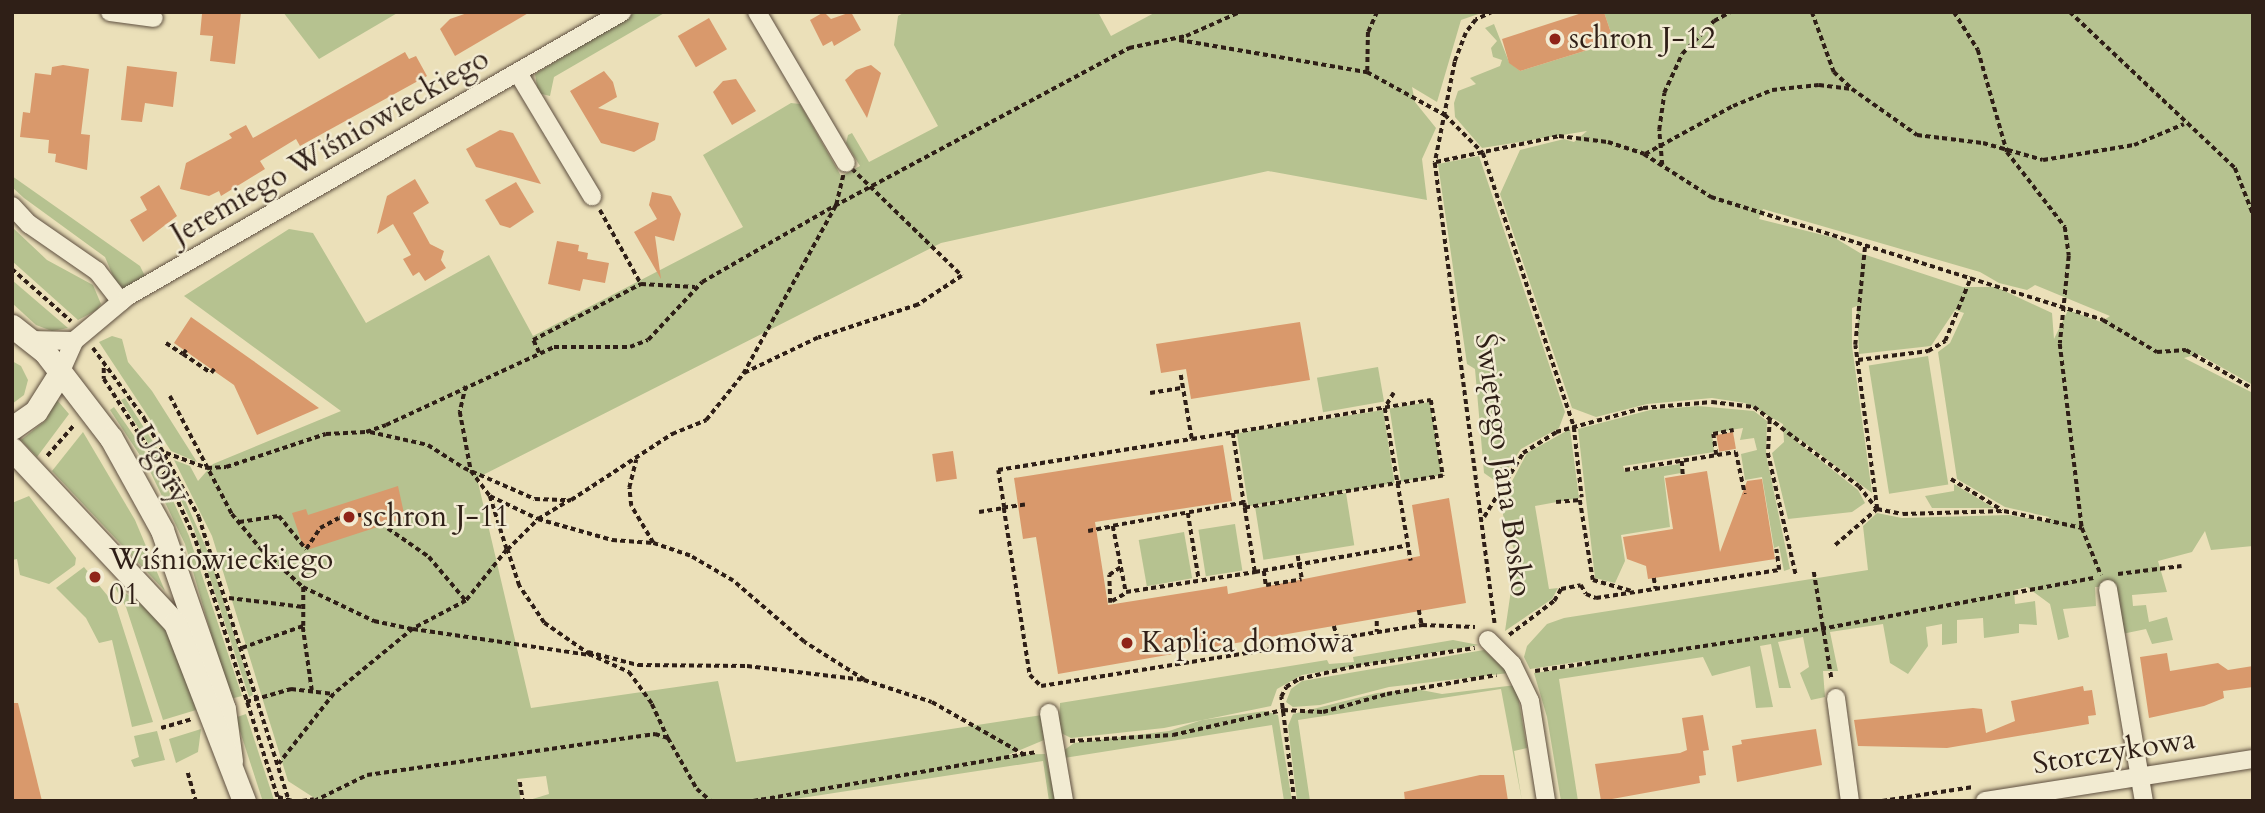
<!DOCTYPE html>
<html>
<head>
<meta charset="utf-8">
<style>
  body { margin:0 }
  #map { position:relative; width:2265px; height:813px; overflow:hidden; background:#ebe0b9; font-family:Cardo,serif }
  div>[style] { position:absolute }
  .green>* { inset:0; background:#b6c290; transform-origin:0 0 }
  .building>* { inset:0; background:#d9996c; transform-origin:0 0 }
  .path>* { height:3.5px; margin-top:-1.75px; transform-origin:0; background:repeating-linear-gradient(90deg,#2f1f17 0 5px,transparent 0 8.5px) }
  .roads { filter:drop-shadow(0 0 2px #5e4f40) drop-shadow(0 0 2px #5e4f40) }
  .minor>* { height:18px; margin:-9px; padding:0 9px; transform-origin:9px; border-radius:9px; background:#f2ebd2 }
  .tertiary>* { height:23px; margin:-11.5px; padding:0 11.5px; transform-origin:11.5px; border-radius:11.5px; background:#f2ebd2 }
  .dots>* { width:19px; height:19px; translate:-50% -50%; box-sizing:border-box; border:4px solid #f2ebd2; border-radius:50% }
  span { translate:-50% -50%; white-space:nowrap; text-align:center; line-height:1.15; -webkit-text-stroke:5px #f2ebd2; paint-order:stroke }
  .poi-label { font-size:30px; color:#2f1f17 }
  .left { translate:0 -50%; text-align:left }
  .street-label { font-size:30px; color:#2f1f17 }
  .frame { position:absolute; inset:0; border:14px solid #2f1f17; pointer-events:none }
</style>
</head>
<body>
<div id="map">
  <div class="green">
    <div style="clip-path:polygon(283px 12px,399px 12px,319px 59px)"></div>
    <div style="clip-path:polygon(636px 12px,666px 12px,554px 77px,550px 96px,538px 93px,535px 74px)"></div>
    <div style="clip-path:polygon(905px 12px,1098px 12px,1111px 36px,1156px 12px,1484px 12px,1461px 20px,1437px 102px,1412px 87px,1415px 102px,1436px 128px,1422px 159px,1427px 200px,1268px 171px,941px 243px,477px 478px,531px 708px,718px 681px,736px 762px,1042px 715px,1044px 740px,1008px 755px,1045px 754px,1056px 801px,1049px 801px,1043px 761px,782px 801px,526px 801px,549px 794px,546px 776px,517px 779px,521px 801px,319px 801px,288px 781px,212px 536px,174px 460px,190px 466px,198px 481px,213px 464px,341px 411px,184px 296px,289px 229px,313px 233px,366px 323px,489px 255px,533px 336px,743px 227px,703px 155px,791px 103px,800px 104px,841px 176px,860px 166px,846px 143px,848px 135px,852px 133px,869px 162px,938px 126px,894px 45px,898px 16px)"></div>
    <div style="clip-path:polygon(evenodd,1604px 12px,2253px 12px,2253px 385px,2198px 354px,2184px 358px,2253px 393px,2253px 546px,2211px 550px,2205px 531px,2192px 552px,2158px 561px,2167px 592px,2132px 595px,2133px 606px,2146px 605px,2149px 622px,2167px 617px,2173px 640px,2152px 644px,2146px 629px,2122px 634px,2116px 587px,2095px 587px,2096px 606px,2063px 609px,2069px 637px,2058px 640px,2050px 604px,2027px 587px,2014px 590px,2015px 604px,2035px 601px,2037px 625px,2019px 624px,2019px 633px,1984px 638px,1983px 618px,1957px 620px,1957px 643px,1942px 645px,1942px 624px,1926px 627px,1928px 646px,1908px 674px,1890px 663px,1883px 624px,1830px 632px,1838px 671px,1823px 671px,1825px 697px,1811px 700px,1800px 673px,1809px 667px,1803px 637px,1778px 642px,1791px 688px,1779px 688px,1771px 644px,1760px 646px,1773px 707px,1756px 708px,1750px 666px,1712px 676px,1703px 657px,1559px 679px,1578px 801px,1561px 801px,1547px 717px,1534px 673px,1586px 666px,1584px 661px,1530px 669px,1524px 657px,1527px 646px,1547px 624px,1564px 618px,1868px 570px,1863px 526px,1877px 513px,1902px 518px,2009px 515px,2047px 522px,2049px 517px,2005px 507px,1957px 479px,1938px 352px,1950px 343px,1964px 313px,1955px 310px,1931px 346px,1859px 354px,1857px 306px,1852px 308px,1852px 346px,1872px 493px,1801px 440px,1796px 441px,1858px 490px,1865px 503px,1852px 512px,1788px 519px,1772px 453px,1784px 442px,1783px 424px,1745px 403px,1712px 398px,1647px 404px,1596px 417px,1572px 408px,1500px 194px,1520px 150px,1564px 139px,1574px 142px,1587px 131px,1482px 148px,1455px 117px,1454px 103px,1458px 91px,1476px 84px,1470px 78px,1500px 66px,1502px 60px,1493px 57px,1491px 48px,1497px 41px,1485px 28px,1494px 24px,1509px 62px,1520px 71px,1607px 44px,1611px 33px,1604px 12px,1763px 209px,1980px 272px,1999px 283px,2027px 290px,2035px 285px,2110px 316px,2101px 322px,2068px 310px,2054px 339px,2052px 313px,1996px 287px,1963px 287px,1860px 253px,1835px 238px,1759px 219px,1763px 209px)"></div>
    <div style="clip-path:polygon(1479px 156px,1565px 412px,1559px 428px,1521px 449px,1505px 473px,1494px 480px,1484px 473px,1475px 369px,1467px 364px,1438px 164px)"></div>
    <div style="clip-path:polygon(12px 176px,140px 266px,145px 276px,125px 290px,118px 288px,105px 257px,24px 198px,12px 187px)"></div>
    <div style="clip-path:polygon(12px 227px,47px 260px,93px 285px,101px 304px,97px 310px,78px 320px,12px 261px)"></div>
    <div style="clip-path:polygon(12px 280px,68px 328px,52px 331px,36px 325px,12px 303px)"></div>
    <div style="clip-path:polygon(112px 336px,122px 339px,128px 362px,152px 391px,197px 462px,171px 451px,99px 342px)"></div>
    <div style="left:1928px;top:356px;width:130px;height:60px;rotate:81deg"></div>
    <div style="clip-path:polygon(12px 361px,21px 366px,28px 380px,24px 395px,12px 404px)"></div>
    <div style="left:1378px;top:367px;width:35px;height:62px;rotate:80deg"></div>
    <div style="clip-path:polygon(125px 398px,173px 473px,208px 552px,253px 695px,249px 697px,193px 526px,174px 485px,121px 400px)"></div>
    <div style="clip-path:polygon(57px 400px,69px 414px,37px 457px,21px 440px,45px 421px)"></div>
    <div style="left:1430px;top:402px;width:74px;height:41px;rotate:81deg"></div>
    <div style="clip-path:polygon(1698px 406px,1754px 411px,1767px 421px,1766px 454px,1790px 569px,1784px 571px,1779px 546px,1774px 548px,1762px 477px,1745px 480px,1741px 454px,1757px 450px,1754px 438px,1740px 440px,1743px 428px,1712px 433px,1714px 452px,1623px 466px,1625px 472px,1680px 464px,1681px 473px,1664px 476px,1670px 527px,1621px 535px,1625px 561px,1615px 583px,1595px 578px,1578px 429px,1650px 410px)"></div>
    <div style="clip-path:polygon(114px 407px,162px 476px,189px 536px,242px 696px,230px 699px,185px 544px,149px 469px,110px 410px)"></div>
    <div style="left:1383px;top:410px;width:74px;height:148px;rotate:81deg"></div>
    <div style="clip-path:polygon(1570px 429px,1579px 498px,1535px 506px,1549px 589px,1558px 588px,1552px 599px,1505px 631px,1516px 556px,1503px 515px,1503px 498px,1527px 453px)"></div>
    <div style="clip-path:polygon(83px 432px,135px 520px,165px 591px,52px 471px)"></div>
    <div style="clip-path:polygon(1954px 484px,1994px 508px,1932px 508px,1925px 496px,1954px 491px)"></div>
    <div style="left:1346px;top:493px;width:53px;height:92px;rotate:81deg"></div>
    <div style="clip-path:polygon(29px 496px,76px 558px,75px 565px,49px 584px,20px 575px,17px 559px,12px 560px,12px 503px)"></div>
    <div style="left:1235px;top:524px;width:47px;height:37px;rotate:81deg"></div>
    <div style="left:1184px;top:532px;width:47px;height:46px;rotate:80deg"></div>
    <div style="clip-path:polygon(84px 567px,116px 606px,153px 722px,132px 727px,112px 640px,99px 643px,86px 618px,56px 588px)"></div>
    <div style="clip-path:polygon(113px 584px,150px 611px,168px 634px,189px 680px,196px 710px,163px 720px,126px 607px)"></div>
    <div style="clip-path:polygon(1453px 640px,1479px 645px,1302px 675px,1277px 689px,1271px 706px,1164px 728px,1071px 738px,1059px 732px,1060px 703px,1327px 660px,1329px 664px,1354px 662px,1353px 657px)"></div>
    <div style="clip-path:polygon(1484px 650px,1509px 673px,1389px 687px,1320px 705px,1293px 707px,1286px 702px,1291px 689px,1302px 681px)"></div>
    <div style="clip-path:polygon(1516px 685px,1527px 748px,1514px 751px,1522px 801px,1501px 689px,1298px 720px,1310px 801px,1297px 801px,1288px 726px,1293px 714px,1377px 693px,1416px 689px,1442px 694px)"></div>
    <div style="clip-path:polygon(1265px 711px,1278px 715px,1292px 801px,1284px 801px,1272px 725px,1064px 758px,1063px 751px,1074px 743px,1169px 731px,1202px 720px)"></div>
    <div style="left:246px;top:714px;width:91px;height:11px;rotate:72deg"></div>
    <div style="clip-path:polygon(201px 729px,198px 752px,176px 763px,169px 739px)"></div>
    <div style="clip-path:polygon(157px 731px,165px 760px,134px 767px,131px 760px,139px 757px,134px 736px)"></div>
  </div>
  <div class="building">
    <div style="clip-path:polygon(241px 12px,235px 64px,210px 61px,213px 36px,200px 35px,202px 14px)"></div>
    <div style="clip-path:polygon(470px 12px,530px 12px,455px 56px,440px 29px,450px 19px)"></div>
    <div style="clip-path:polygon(824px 12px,831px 19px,851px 12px,861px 30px,834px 46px,832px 41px,823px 46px,810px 20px)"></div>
    <div style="clip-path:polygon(1585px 12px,1604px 12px,1611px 33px,1607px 44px,1520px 71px,1509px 63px,1502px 39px)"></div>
    <div style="left:709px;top:18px;width:36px;height:36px;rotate:60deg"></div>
    <div style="clip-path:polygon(405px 52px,409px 59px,416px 56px,427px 76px,300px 146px,296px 139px,260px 161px,265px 169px,221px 196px,219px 191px,209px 196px,180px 189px,186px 163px,232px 138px,229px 134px,246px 125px,253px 138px)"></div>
    <div style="clip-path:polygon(63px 65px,89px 69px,81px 134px,90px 135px,87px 170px,55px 162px,56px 154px,48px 153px,49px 140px,20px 137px,23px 112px,30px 113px,35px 73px,51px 75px,52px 67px)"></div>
    <div style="clip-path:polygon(871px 65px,881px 73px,867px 118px,845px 80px,856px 70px)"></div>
    <div style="clip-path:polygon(127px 66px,177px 72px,173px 107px,145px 103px,142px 122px,121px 120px)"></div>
    <div style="clip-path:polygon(604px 71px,613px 82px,617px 97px,598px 108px,659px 123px,655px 140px,634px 152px,601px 143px,570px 91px)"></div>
    <div style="clip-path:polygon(736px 79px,756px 111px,732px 125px,713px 92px,723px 81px)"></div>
    <div style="clip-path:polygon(500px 130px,513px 133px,541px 184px,476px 167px,466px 149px)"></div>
    <div style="clip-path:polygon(415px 179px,429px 203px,413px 213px,430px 244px,444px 251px,441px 260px,446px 268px,425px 281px,419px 272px,413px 276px,403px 259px,411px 255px,393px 224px,377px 234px,387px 196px)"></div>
    <div style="clip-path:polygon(516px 182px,534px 212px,510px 228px,500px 225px,485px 200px)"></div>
    <div style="clip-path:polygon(159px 185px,177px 216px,143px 242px,130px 220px,147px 210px,140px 197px)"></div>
    <div style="clip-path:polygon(652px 192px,671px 196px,681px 214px,674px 241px,655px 236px,661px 279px,634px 232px,657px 219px,649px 205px)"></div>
    <div style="clip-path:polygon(557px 241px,579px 245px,578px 251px,588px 253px,587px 259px,609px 263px,605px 283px,583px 279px,580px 291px,548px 284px)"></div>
    <div style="clip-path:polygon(191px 317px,252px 360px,319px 408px,257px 435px,234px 385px,174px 343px)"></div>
    <div style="clip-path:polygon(1300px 322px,1310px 380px,1191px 399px,1186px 369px,1161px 373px,1156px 344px)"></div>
    <div style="left:1733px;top:432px;width:17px;height:17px;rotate:80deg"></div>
    <div style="clip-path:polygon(1223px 445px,1232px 501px,1095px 522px,1108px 605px,1227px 586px,1228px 594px,1420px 556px,1412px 505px,1449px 498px,1466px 603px,1058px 674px,1036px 537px,1023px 539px,1014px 478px)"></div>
    <div style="left:953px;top:451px;width:28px;height:21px;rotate:82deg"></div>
    <div style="clip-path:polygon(1707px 471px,1720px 552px,1747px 481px,1762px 479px,1775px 559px,1648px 579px,1646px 566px,1627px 559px,1623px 537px,1673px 529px,1665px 478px)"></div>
    <div style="clip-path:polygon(398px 486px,405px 518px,310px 549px,303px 546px,292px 513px,306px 509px,308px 515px)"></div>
    <div style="clip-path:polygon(2167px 653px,2170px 671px,2218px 663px,2228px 670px,2253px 666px,2253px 687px,2223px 691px,2224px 698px,2204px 706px,2149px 718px,2140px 657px)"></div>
    <div style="clip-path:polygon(2083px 686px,2084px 691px,2092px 690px,2096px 715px,2088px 716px,2089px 724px,1947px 748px,1858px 746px,1854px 720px,1973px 708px,1982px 709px,1986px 733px,2015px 721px,2011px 701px)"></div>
    <div style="clip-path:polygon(12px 703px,18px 703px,42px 801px,12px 801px)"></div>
    <div style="clip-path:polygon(1703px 715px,1709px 750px,1703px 751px,1706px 775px,1699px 776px,1700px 783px,1601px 801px,1595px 764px,1680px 753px,1687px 750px,1682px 718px)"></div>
    <div style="clip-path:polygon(1816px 729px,1822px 765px,1737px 782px,1732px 746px,1742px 744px,1741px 740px)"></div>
    <div style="clip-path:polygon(1480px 775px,1504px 775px,1508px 801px,1405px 801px,1404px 792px)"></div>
  </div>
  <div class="path">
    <div style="left:1493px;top:12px;width:19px;rotate:155deg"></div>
    <div style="left:1476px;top:20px;width:16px;rotate:128deg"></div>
    <div style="left:1466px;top:33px;width:31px;rotate:111deg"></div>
    <div style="left:1455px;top:62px;width:103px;rotate:101.2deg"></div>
    <div style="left:1435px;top:163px;width:464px;rotate:82.6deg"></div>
    <div style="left:1812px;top:12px;width:64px;rotate:69.9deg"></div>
    <div style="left:1834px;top:72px;width:25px;rotate:43deg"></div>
    <div style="left:1954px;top:12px;width:45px;rotate:57.7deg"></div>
    <div style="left:1978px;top:50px;width:106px;rotate:74.1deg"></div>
    <div style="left:2007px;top:152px;width:95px;rotate:52.3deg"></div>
    <div style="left:2065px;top:227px;width:29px;rotate:82deg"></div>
    <div style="left:2069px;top:256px;width:88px;rotate:95.8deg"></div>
    <div style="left:2060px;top:344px;width:185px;rotate:83.2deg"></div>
    <div style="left:2082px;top:528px;width:51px;rotate:68deg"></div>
    <div style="left:2070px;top:12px;width:227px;rotate:43.4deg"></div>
    <div style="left:2235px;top:168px;width:49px;rotate:68.6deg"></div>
    <div style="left:1179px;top:40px;width:191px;rotate:9.7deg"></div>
    <div style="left:1367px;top:72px;width:89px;rotate:28.9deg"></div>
    <div style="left:1445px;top:115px;width:54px;rotate:45deg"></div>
    <div style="left:1483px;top:153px;width:289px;rotate:71.6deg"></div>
    <div style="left:1574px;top:427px;width:71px;rotate:83.6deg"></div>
    <div style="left:1367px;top:71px;width:39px;rotate:-89deg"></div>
    <div style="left:1368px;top:32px;width:22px;rotate:-66deg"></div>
    <div style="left:1645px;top:154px;width:100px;rotate:-28.6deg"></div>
    <div style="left:1733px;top:106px;width:42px;rotate:-22.3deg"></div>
    <div style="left:1772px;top:90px;width:47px;rotate:-6.1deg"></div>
    <div style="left:1819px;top:85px;width:33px;rotate:7deg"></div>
    <div style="left:1852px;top:89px;width:80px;rotate:35.3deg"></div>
    <div style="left:1917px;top:135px;width:66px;rotate:6.9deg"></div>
    <div style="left:1983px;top:143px;width:62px;rotate:15.8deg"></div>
    <div style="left:2043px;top:160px;width:92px;rotate:-9.4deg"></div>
    <div style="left:2134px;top:145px;width:54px;rotate:-22.8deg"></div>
    <div style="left:1436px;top:162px;width:126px;rotate:-11.9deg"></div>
    <div style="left:1559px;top:136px;width:49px;rotate:7deg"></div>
    <div style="left:1608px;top:142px;width:38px;rotate:18deg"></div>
    <div style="left:1644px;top:154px;width:80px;rotate:32.7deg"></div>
    <div style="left:1711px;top:197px;width:411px;rotate:17.4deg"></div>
    <div style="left:2103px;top:320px;width:63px;rotate:30.7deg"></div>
    <div style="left:2157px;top:352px;width:29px;rotate:-4deg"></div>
    <div style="left:2186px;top:350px;width:78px;rotate:30.2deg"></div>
    <div style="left:846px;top:163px;width:162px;rotate:44.2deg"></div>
    <div style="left:962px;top:276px;width:53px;rotate:146.6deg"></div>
    <div style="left:918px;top:305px;width:105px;rotate:161.7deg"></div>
    <div style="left:818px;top:338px;width:83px;rotate:154.4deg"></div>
    <div style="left:743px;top:374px;width:193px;rotate:-61.2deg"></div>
    <div style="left:836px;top:205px;width:43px;rotate:-76.6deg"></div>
    <div style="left:1662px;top:165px;width:35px;rotate:-95deg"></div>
    <div style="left:1659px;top:130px;width:37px;rotate:-82deg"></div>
    <div style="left:1664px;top:93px;width:43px;rotate:-65.2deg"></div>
    <div style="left:1682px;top:54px;width:46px;rotate:-45.9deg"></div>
    <div style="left:1714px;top:21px;width:18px;rotate:-29deg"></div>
    <div style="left:600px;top:210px;width:85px;rotate:61deg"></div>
    <div style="left:12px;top:269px;width:79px;rotate:41.4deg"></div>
    <div style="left:166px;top:343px;width:20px;rotate:33deg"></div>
    <div style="left:183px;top:354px;width:5px;rotate:-53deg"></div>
    <div style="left:93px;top:348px;width:87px;rotate:53.9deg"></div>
    <div style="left:144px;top:418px;width:113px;rotate:60.9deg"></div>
    <div style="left:199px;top:517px;width:298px;rotate:72.4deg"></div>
    <div style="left:539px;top:353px;width:14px;rotate:-115deg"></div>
    <div style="left:533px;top:340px;width:122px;rotate:-27.4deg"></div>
    <div style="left:641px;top:284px;width:54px;rotate:3.2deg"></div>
    <div style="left:183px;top:354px;width:34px;rotate:34deg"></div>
    <div style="left:211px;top:373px;width:5px;rotate:-53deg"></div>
    <div style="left:1858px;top:360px;width:71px;rotate:-7.3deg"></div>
    <div style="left:1928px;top:351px;width:20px;rotate:-30deg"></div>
    <div style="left:1945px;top:341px;width:69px;rotate:-67.9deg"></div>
    <div style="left:104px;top:368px;width:11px;rotate:90deg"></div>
    <div style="left:104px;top:379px;width:119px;rotate:57.4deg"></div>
    <div style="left:168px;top:479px;width:68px;rotate:65.7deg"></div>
    <div style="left:196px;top:541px;width:273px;rotate:72.3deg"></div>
    <div style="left:1181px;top:375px;width:65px;rotate:80.2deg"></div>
    <div style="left:1192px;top:439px;width:242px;rotate:-9.3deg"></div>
    <div style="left:1431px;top:400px;width:77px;rotate:81deg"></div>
    <div style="left:1443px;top:476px;width:201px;rotate:170.8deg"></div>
    <div style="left:1245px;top:508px;width:65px;rotate:81.1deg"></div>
    <div style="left:1255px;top:572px;width:156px;rotate:-9.9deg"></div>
    <div style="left:466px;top:386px;width:27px;rotate:103deg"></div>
    <div style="left:460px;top:412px;width:60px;rotate:79.4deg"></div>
    <div style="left:471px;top:471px;width:31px;rotate:53deg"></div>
    <div style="left:490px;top:496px;width:53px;rotate:25.6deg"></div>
    <div style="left:538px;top:519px;width:37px;rotate:-31deg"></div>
    <div style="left:1150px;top:393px;width:33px;rotate:-9deg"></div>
    <div style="left:1394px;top:393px;width:17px;rotate:121deg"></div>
    <div style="left:1385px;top:408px;width:155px;rotate:80.4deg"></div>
    <div style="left:170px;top:396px;width:133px;rotate:62.3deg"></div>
    <div style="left:232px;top:514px;width:44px;rotate:50.5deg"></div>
    <div style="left:260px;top:548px;width:58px;rotate:42.2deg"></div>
    <div style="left:303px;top:587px;width:79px;rotate:25.6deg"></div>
    <div style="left:374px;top:621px;width:40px;rotate:12deg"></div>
    <div style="left:413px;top:629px;width:179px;rotate:8.4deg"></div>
    <div style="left:590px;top:655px;width:56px;rotate:-145.2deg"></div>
    <div style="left:544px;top:623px;width:45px;rotate:-124deg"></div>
    <div style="left:519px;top:586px;width:38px;rotate:-108deg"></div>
    <div style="left:507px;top:550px;width:65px;rotate:128.8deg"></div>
    <div style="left:466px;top:601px;width:60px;rotate:152.2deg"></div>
    <div style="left:413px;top:629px;width:102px;rotate:140.6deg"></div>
    <div style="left:334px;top:694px;width:89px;rotate:128.2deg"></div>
    <div style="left:1770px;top:419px;width:34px;rotate:93deg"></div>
    <div style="left:1768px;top:453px;width:125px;rotate:77.1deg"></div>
    <div style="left:370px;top:432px;width:59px;rotate:12.6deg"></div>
    <div style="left:428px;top:445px;width:43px;rotate:32.6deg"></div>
    <div style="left:464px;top:468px;width:77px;rotate:23.6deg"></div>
    <div style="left:535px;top:499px;width:36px;rotate:2deg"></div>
    <div style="left:571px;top:500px;width:121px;rotate:-33.2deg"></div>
    <div style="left:672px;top:434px;width:37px;rotate:-22deg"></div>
    <div style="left:706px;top:420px;width:59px;rotate:-51.2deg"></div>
    <div style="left:1233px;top:433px;width:71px;rotate:81.1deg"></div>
    <div style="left:166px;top:453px;width:44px;rotate:20.1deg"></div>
    <div style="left:207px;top:468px;width:19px;rotate:-3deg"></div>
    <div style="left:226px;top:467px;width:105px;rotate:-18.3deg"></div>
    <div style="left:326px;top:434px;width:40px;rotate:-2.9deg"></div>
    <div style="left:366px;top:432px;width:21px;rotate:-19deg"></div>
    <div style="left:386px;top:425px;width:185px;rotate:-24.9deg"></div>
    <div style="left:554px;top:347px;width:76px"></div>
    <div style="left:630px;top:347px;width:19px;rotate:-21deg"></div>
    <div style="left:648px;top:340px;width:79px;rotate:-47deg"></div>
    <div style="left:702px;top:282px;width:144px;rotate:-29.9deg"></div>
    <div style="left:827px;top:210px;width:343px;rotate:-28.2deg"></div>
    <div style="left:1129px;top:48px;width:58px;rotate:-11.9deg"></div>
    <div style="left:1186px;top:36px;width:59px;rotate:-24deg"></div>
    <div style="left:1716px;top:455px;width:21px;rotate:-98deg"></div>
    <div style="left:1713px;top:434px;width:21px;rotate:-11deg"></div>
    <div style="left:47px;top:456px;width:41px;rotate:-48.9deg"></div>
    <div style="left:1682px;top:461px;width:14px;rotate:86deg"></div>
    <div style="left:1625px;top:470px;width:112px;rotate:-9.2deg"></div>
    <div style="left:1736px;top:452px;width:43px;rotate:77.9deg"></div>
    <div style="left:1951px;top:479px;width:60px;rotate:31.3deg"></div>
    <div style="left:490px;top:496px;width:57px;rotate:72.5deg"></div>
    <div style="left:507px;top:550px;width:44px;rotate:-45deg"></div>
    <div style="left:538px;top:519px;width:77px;rotate:15.8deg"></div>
    <div style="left:612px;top:540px;width:41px;rotate:4.2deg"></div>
    <div style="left:653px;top:543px;width:43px;rotate:-120.7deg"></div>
    <div style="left:631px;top:506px;width:18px;rotate:-96deg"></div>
    <div style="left:629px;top:488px;width:29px;rotate:-76deg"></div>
    <div style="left:1556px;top:502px;width:24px;rotate:-5deg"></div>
    <div style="left:1580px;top:500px;width:81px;rotate:80.8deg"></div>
    <div style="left:1593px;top:580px;width:40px;rotate:16deg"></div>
    <div style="left:1025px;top:505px;width:21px;rotate:172deg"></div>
    <div style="left:1004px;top:508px;width:38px;rotate:-99deg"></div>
    <div style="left:998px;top:470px;width:196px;rotate:-9.1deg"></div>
    <div style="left:1245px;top:508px;width:5px;rotate:-101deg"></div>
    <div style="left:1244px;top:503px;width:133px;rotate:170deg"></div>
    <div style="left:1113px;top:526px;width:67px;rotate:78.9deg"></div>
    <div style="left:1126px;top:592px;width:131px;rotate:-8.8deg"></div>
    <div style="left:979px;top:512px;width:25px;rotate:-9deg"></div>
    <div style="left:1004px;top:508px;width:169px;rotate:81.2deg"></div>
    <div style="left:1030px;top:675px;width:16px;rotate:45deg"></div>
    <div style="left:1041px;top:686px;width:386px;rotate:-9.1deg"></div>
    <div style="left:1188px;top:513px;width:68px;rotate:80.7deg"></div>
    <div style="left:1484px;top:517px;width:75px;rotate:-58.6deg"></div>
    <div style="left:1523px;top:453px;width:39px;rotate:-32deg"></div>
    <div style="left:1556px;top:432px;width:90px;rotate:-15.4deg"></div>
    <div style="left:1643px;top:408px;width:69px;rotate:-5deg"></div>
    <div style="left:1712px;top:402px;width:42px;rotate:6.8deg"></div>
    <div style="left:1754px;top:407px;width:131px;rotate:37deg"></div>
    <div style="left:1859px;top:486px;width:29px;rotate:52deg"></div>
    <div style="left:1877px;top:509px;width:165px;rotate:-97.6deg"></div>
    <div style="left:1855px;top:345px;width:101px;rotate:-84.3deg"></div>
    <div style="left:239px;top:522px;width:40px;rotate:-8.5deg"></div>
    <div style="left:279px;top:516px;width:43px;rotate:50.7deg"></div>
    <div style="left:306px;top:549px;width:25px;rotate:-56deg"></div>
    <div style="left:320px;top:528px;width:21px;rotate:-28deg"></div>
    <div style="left:339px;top:518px;width:28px;rotate:-8deg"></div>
    <div style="left:367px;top:514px;width:75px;rotate:34.7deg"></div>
    <div style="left:429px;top:557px;width:57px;rotate:49.9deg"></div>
    <div style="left:1088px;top:531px;width:25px;rotate:-11deg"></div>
    <div style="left:1835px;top:545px;width:55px;rotate:-40.6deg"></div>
    <div style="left:1877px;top:509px;width:26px;rotate:11deg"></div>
    <div style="left:1903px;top:514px;width:101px;rotate:-1.7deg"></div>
    <div style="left:2004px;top:511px;width:80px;rotate:12.3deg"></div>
    <div style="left:1298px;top:556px;width:22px;rotate:80deg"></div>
    <div style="left:1264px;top:571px;width:14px;rotate:82deg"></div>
    <div style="left:1266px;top:585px;width:36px;rotate:-9deg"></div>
    <div style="left:1814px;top:572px;width:110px;rotate:80.6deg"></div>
    <div style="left:2118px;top:574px;width:64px;rotate:-7.2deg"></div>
    <div style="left:1654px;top:578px;width:11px;rotate:80deg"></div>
    <div style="left:229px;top:598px;width:75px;rotate:6.9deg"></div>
    <div style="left:1112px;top:601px;width:16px;rotate:-30deg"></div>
    <div style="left:1110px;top:603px;width:28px;rotate:-92deg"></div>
    <div style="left:1109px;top:575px;width:14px;rotate:-34deg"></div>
    <div style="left:1419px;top:610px;width:15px;rotate:79deg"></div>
    <div style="left:1422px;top:625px;width:53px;rotate:2.2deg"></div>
    <div style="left:1377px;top:621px;width:11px;rotate:90deg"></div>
    <div style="left:1334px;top:626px;width:14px;rotate:73deg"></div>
    <div style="left:303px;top:627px;width:64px;rotate:81.9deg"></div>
    <div style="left:1313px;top:633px;width:9px;rotate:77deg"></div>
    <div style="left:1509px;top:635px;width:56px;rotate:-37.1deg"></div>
    <div style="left:1554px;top:601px;width:14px;rotate:-60deg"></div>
    <div style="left:1561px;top:589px;width:20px;rotate:-11deg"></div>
    <div style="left:1581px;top:585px;width:10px;rotate:61deg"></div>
    <div style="left:1586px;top:594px;width:11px;rotate:22deg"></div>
    <div style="left:1596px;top:598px;width:185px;rotate:-8.7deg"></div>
    <div style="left:1779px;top:570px;width:21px;rotate:-98deg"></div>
    <div style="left:242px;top:648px;width:65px;rotate:-19.8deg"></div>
    <div style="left:303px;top:626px;width:39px;rotate:-90deg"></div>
    <div style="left:588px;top:652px;width:52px;rotate:14.6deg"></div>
    <div style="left:638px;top:665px;width:109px;rotate:0.5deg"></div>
    <div style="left:747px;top:666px;width:118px;rotate:6.8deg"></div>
    <div style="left:864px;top:680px;width:71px;rotate:-147.7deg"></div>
    <div style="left:804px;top:642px;width:94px;rotate:-139.3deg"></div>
    <div style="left:733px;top:581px;width:50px;rotate:-149.8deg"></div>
    <div style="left:690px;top:556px;width:39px;rotate:-161deg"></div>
    <div style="left:589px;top:654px;width:44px;rotate:24.2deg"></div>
    <div style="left:629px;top:672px;width:39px;rotate:54deg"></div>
    <div style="left:652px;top:704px;width:38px;rotate:65deg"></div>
    <div style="left:1535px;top:671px;width:289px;rotate:-8.4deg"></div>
    <div style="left:1821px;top:629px;width:277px;rotate:-10.6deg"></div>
    <div style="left:864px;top:680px;width:71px;rotate:17.9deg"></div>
    <div style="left:932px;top:702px;width:105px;rotate:29.7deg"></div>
    <div style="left:246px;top:702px;width:47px;rotate:-16.1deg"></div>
    <div style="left:291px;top:689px;width:43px;rotate:6.6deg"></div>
    <div style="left:161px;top:728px;width:32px;rotate:-16deg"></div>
    <div style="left:1070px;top:741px;width:103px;rotate:-3.3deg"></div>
    <div style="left:1173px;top:735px;width:113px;rotate:-12.8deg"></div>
    <div style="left:1283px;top:710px;width:40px;rotate:2.9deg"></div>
    <div style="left:1323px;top:712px;width:66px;rotate:-15.7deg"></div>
    <div style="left:1387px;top:694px;width:111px;rotate:-9.9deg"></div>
    <div style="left:188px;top:773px;width:29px;rotate:74deg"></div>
    <div style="left:520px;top:782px;width:19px;rotate:81deg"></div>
    <div style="left:278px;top:797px;width:16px;rotate:15deg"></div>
    <div style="left:302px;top:801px;width:12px;rotate:-9deg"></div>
    <div style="left:314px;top:801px;width:59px;rotate:-26.1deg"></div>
    <div style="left:367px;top:775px;width:291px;rotate:-8.1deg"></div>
    <div style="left:655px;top:734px;width:14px;rotate:17deg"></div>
    <div style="left:668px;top:738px;width:59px;rotate:60.4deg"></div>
    <div style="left:697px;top:789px;width:18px;rotate:41deg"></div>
    <div style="left:753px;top:801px;width:288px;rotate:-9.8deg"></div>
    <div style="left:1294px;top:801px;width:105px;rotate:-97.1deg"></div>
    <div style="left:1281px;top:697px;width:11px;rotate:-63deg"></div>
    <div style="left:1286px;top:687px;width:15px;rotate:-32deg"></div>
    <div style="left:1299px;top:679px;width:58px;rotate:-12.8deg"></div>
    <div style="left:1356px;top:666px;width:120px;rotate:-8.6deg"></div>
    <div style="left:1882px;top:801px;width:92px;rotate:-8.7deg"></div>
  </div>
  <div class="roads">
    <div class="minor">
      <div style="left:110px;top:12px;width:44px;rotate:7.8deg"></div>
      <div style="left:757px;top:12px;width:175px;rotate:59.5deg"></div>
      <div style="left:518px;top:73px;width:144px;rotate:59deg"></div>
      <div style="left:12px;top:206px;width:25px;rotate:47deg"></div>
      <div style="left:29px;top:224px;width:83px;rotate:34.7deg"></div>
      <div style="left:97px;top:271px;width:39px;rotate:52deg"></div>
      <div style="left:29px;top:340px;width:45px;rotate:1.3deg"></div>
      <div style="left:60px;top:373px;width:35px;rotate:-66deg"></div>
      <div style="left:74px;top:341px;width:70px;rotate:-39.8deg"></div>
      <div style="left:128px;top:296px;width:570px;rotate:-29.89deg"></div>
      <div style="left:2108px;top:589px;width:215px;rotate:80.4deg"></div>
      <div style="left:1488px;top:640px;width:34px;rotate:45deg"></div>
      <div style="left:1512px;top:664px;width:41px;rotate:64.1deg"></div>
      <div style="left:1530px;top:701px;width:101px;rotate:80.9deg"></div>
      <div style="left:1836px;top:698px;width:104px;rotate:82.3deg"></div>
      <div style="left:1049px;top:713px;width:89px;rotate:80.3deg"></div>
      <div style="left:1985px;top:801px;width:271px;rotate:-8.9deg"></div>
    </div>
    <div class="tertiary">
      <div style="left:12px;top:326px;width:42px;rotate:38.2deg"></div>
      <div style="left:45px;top:352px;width:108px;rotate:52.5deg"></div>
      <div style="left:111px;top:438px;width:105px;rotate:61deg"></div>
      <div style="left:162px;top:530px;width:189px;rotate:70.9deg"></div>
      <div style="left:224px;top:709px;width:52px;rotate:82.3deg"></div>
      <div style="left:12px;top:428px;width:29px;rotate:-35deg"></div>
      <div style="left:36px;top:411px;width:45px;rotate:-57.7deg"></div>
      <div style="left:12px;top:449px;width:238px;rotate:46.9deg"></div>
      <div style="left:175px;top:623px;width:191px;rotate:68.8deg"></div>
    </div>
  </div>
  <div class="dots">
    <div style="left:1555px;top:39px;background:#8f2418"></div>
    <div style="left:349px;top:517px;background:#8f2418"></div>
    <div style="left:95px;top:577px;background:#8f2418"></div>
    <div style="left:1127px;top:643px;background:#8f2418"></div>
  </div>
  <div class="poi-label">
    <span class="left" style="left:1569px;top:39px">schron J-12</span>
    <span class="left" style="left:363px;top:517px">schron J-11</span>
    <span class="left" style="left:109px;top:577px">Wiśniowieckiego<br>01</span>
    <span class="left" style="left:1141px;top:643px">Kaplica domowa</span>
  </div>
  <div class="street-label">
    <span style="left:330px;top:147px;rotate:-30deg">Jeremiego Wiśniowieckiego</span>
    <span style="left:161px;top:465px;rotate:60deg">Ugory</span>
    <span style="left:1503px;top:465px;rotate:82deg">Świętego Jana Bosko</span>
    <span style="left:2114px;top:752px;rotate:-9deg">Storczykowa</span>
  </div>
  <div class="frame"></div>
</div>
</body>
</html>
